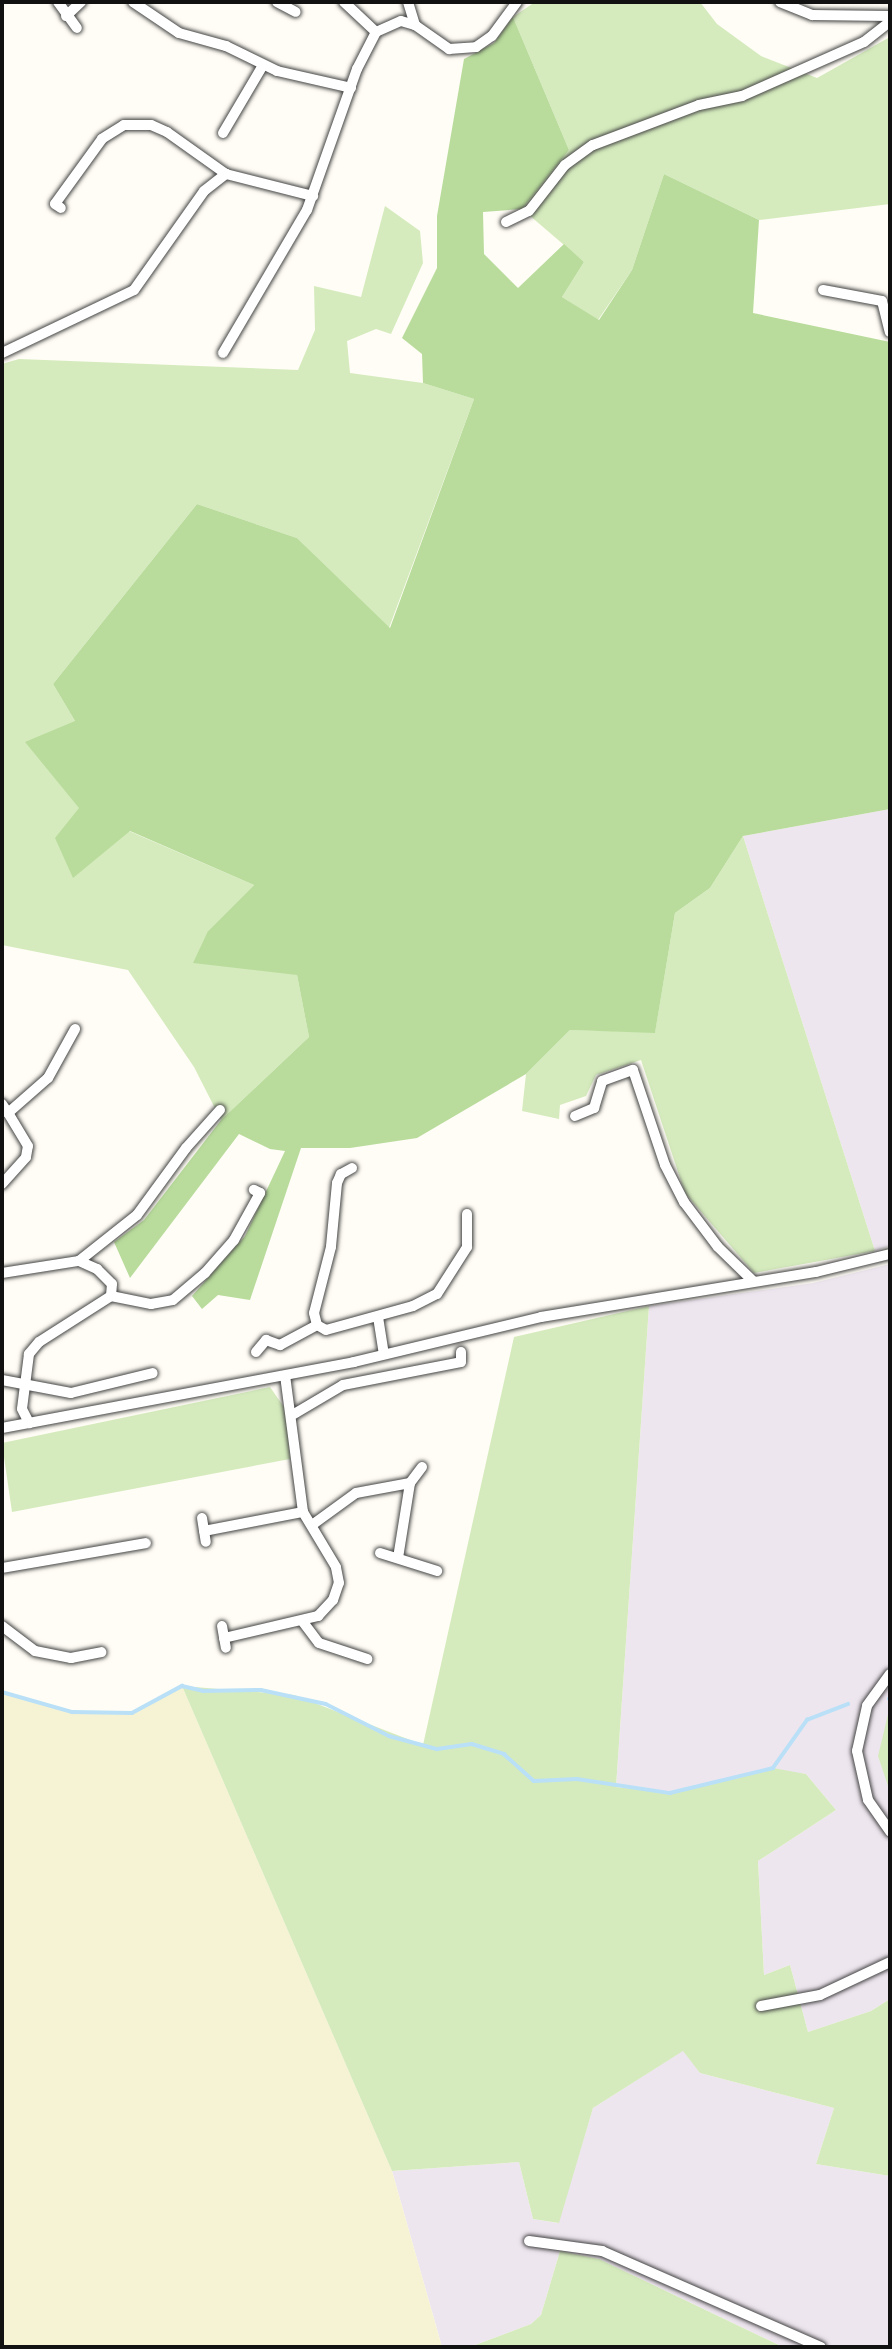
<!DOCTYPE html>
<html>
<head>
<meta charset="utf-8">
<style>
  body { margin:0 }
  #map { position:relative; width:892px; height:2349px; overflow:hidden; background:#fffdf5; font-family:Literata,serif }
  div>[style] { position:absolute }
  .industrial>* { inset:0; background:#eee6ef }
  .farmland>* { inset:0; background:#f6f3d4 }
  .green>* { inset:0; background:#d5ebbd }
  .forest>* { inset:0; background:#b9dc9c }
  .stream>* { height:3.5px; margin:-1.75px; padding:0 1.75px; transform-origin:1.75px; border-radius:1.75px; background:#b9e0f7 }
  .roads { filter:drop-shadow(0 0 2px #444) drop-shadow(0 0 2px #444) }
  .minor>* { height:10px; margin:-5px; padding:0 5px; transform-origin:5px; border-radius:5px; background:#fff }
  span { translate:-50% -50%; white-space:nowrap; text-align:center; line-height:1.15; -webkit-text-stroke:7px #fff; paint-order:stroke }
  .frame { position:absolute; inset:0; border:4px solid #111; pointer-events:none }
</style>
</head>
<body>
<div id="map">
  <div class="industrial">
    <div style="clip-path:polygon(890px 809px,890px 1246px,875px 1251px,743px 836px)"></div>
    <div style="clip-path:polygon(890px 1264px,890px 1999px,871px 2011px,808px 2032px,790px 1965px,764px 1975px,758px 1861px,836px 1810px,806px 1774px,778px 1771px,670px 1793px,616px 1787px,649px 1306px,813px 1283px)"></div>
    <div style="clip-path:polygon(684px 2050px,700px 2073px,834px 2108px,816px 2164px,890px 2176px,890px 2347px,783px 2347px,599px 2259px,560px 2251px,541px 2315px,531px 2324px,470px 2347px,442px 2347px,392px 2171px,519px 2162px,533px 2219px,558px 2223px,593px 2108px)"></div>
  </div>
  <div class="farmland">
    <div style="clip-path:polygon(182px 1686px,392px 2171px,442px 2347px,2px 2347px,2px 1692px,72px 1712px,132px 1713px)"></div>
  </div>
  <div class="green">
    <div style="clip-path:polygon(535px 2px,700px 2px,717px 24px,761px 56px,817px 78px,890px 37px,890px 204px,759px 220px,664px 174px,632px 270px,598px 320px,562px 297px,584px 262px,522px 209px,569px 150px,513px 17px)"></div>
    <div style="clip-path:polygon(385px 206px,420px 231px,423px 263px,391px 334px,376px 329px,347px 341px,350px 373px,423px 383px,474px 399px,389px 628px,297px 538px,197px 504px,53px 684px,75px 721px,79px 808px,73px 877px,129px 831px,254px 885px,208px 931px,297px 975px,309px 1037px,221px 1120px,194px 1067px,128px 970px,2px 945px,2px 364px,19px 359px,298px 370px,315px 330px,314px 286px,361px 297px)"></div>
    <div style="clip-path:polygon(743px 836px,875px 1251px,754px 1273px,685px 1193px,641px 1060px,596px 1075px,586px 1096px,560px 1105px,559px 1119px,522px 1111px,526px 1074px,570px 1030px,655px 1032px,675px 913px,710px 888px)"></div>
    <div style="clip-path:polygon(649px 1306px,616px 1787px,670px 1793px,773px 1768px,806px 1774px,836px 1810px,758px 1861px,764px 1975px,790px 1965px,808px 2032px,871px 2011px,890px 1999px,890px 2176px,816px 2164px,834px 2108px,700px 2073px,683px 2051px,593px 2108px,559px 2223px,533px 2219px,519px 2162px,392px 2171px,182px 1686px,294px 1695px,423px 1745px,514px 1337px)"></div>
    <div style="clip-path:polygon(270px 1387px,286px 1410px,290px 1459px,12px 1512px,2px 1443px)"></div>
    <div style="clip-path:polygon(890px 1706px,890px 1792px,878px 1756px)"></div>
    <div style="clip-path:polygon(560px 2251px,599px 2259px,783px 2347px,470px 2347px,531px 2324px,541px 2315px)"></div>
  </div>
  <div class="forest">
    <div style="clip-path:polygon(513px 17px,569px 150px,522px 209px,483px 212px,484px 254px,518px 288px,564px 244px,584px 262px,562px 297px,599px 320px,632px 270px,664px 174px,759px 220px,753px 313px,890px 342px,890px 809px,743px 836px,710px 888px,675px 913px,655px 1033px,570px 1030px,526px 1074px,417px 1138px,350px 1148px,301px 1148px,250px 1300px,218px 1295px,202px 1309px,192px 1296px,245px 1236px,285px 1151px,270px 1149px,239px 1134px,130px 1278px,114px 1242px,144px 1220px,221px 1120px,309px 1037px,297px 975px,193px 963px,208px 931px,254px 885px,130px 831px,73px 878px,55px 838px,79px 808px,25px 742px,75px 721px,53px 684px,197px 504px,297px 538px,390px 628px,474px 399px,423px 383px,422px 354px,402px 338px,437px 268px,437px 216px,464px 59px,494px 43px)"></div>
  </div>
  <div class="stream">
    <div style="left:2px;top:1692px;width:73px;rotate:15.9deg"></div>
    <div style="left:72px;top:1712px;width:60px;rotate:1deg"></div>
    <div style="left:132px;top:1713px;width:57px;rotate:-28.4deg"></div>
    <div style="left:182px;top:1686px;width:22px;rotate:13deg"></div>
    <div style="left:203px;top:1691px;width:58px;rotate:-1deg"></div>
    <div style="left:261px;top:1690px;width:66px;rotate:12.2deg"></div>
    <div style="left:326px;top:1704px;width:71px;rotate:26.9deg"></div>
    <div style="left:389px;top:1736px;width:50px;rotate:15.2deg"></div>
    <div style="left:437px;top:1749px;width:35px;rotate:-8deg"></div>
    <div style="left:472px;top:1744px;width:34px;rotate:17deg"></div>
    <div style="left:504px;top:1754px;width:40px;rotate:42deg"></div>
    <div style="left:534px;top:1781px;width:43px;rotate:-2.7deg"></div>
    <div style="left:577px;top:1779px;width:94px;rotate:8.6deg"></div>
    <div style="left:670px;top:1793px;width:106px;rotate:-13.6deg"></div>
    <div style="left:773px;top:1768px;width:59px;rotate:-54.7deg"></div>
    <div style="left:807px;top:1720px;width:44px;rotate:-21.3deg"></div>
    <div style="left:889px;top:1699px;width:1px;rotate:-45deg"></div>
  </div>
  <div class="roads">
    <div class="minor">
      <div style="left:58px;top:2px;width:32px;rotate:54deg"></div>
      <div style="left:133px;top:2px;width:55px;rotate:34deg"></div>
      <div style="left:179px;top:33px;width:49px;rotate:15.5deg"></div>
      <div style="left:226px;top:46px;width:57px;rotate:26.1deg"></div>
      <div style="left:277px;top:71px;width:76px;rotate:12.9deg"></div>
      <div style="left:277px;top:2px;width:21px;rotate:28deg"></div>
      <div style="left:344px;top:2px;width:44px;rotate:43.2deg"></div>
      <div style="left:780px;top:2px;width:35px;rotate:22deg"></div>
      <div style="left:812px;top:15px;width:78px;rotate:0.7deg"></div>
      <div style="left:66px;top:16px;width:21px;rotate:-43deg"></div>
      <div style="left:415px;top:25px;width:42px;rotate:35.2deg"></div>
      <div style="left:449px;top:49px;width:27px;rotate:-4deg"></div>
      <div style="left:476px;top:47px;width:19px;rotate:-35deg"></div>
      <div style="left:492px;top:36px;width:42px;rotate:-53.7deg"></div>
      <div style="left:223px;top:133px;width:79px;rotate:-59.5deg"></div>
      <div style="left:226px;top:174px;width:90px;rotate:14.2deg"></div>
      <div style="left:506px;top:222px;width:25px;rotate:-26deg"></div>
      <div style="left:529px;top:211px;width:58px;rotate:-52deg"></div>
      <div style="left:565px;top:165px;width:34px;rotate:-36deg"></div>
      <div style="left:593px;top:145px;width:113px;rotate:-20.7deg"></div>
      <div style="left:699px;top:105px;width:44px;rotate:-11.8deg"></div>
      <div style="left:742px;top:96px;width:133px;rotate:-23.9deg"></div>
      <div style="left:864px;top:42px;width:33px;rotate:-38deg"></div>
      <div style="left:823px;top:290px;width:60px;rotate:10.6deg"></div>
      <div style="left:882px;top:301px;width:32px;rotate:76deg"></div>
      <div style="left:2px;top:353px;width:146px;rotate:-25.5deg"></div>
      <div style="left:134px;top:290px;width:121px;rotate:-54.7deg"></div>
      <div style="left:204px;top:191px;width:28px;rotate:-38deg"></div>
      <div style="left:226px;top:174px;width:72px;rotate:-144.6deg"></div>
      <div style="left:167px;top:132px;width:17px;rotate:-156deg"></div>
      <div style="left:151px;top:125px;width:27px;rotate:180deg"></div>
      <div style="left:124px;top:125px;width:26px;rotate:148deg"></div>
      <div style="left:102px;top:139px;width:80px;rotate:125.9deg"></div>
      <div style="left:55px;top:204px;width:7px;rotate:34deg"></div>
      <div style="left:223px;top:353px;width:166px;rotate:-59.6deg"></div>
      <div style="left:307px;top:210px;width:150px;rotate:-70.5deg"></div>
      <div style="left:357px;top:69px;width:42px;rotate:-62.8deg"></div>
      <div style="left:376px;top:32px;width:27px;rotate:-24deg"></div>
      <div style="left:401px;top:21px;width:15px;rotate:16deg"></div>
      <div style="left:415px;top:25px;width:24px;rotate:-107deg"></div>
      <div style="left:2px;top:1104px;width:11px;rotate:56deg"></div>
      <div style="left:8px;top:1113px;width:53px;rotate:-41.2deg"></div>
      <div style="left:48px;top:1078px;width:56px;rotate:-61.1deg"></div>
      <div style="left:575px;top:1116px;width:21px;rotate:-23deg"></div>
      <div style="left:594px;top:1108px;width:28px;rotate:-73deg"></div>
      <div style="left:602px;top:1081px;width:33px;rotate:-20deg"></div>
      <div style="left:633px;top:1070px;width:100px;rotate:71.4deg"></div>
      <div style="left:665px;top:1165px;width:42px;rotate:62.8deg"></div>
      <div style="left:684px;top:1202px;width:56px;rotate:52.9deg"></div>
      <div style="left:718px;top:1247px;width:49px;rotate:44.2deg"></div>
      <div style="left:352px;top:1168px;width:13px;rotate:151deg"></div>
      <div style="left:341px;top:1174px;width:10px;rotate:114deg"></div>
      <div style="left:337px;top:1183px;width:64px;rotate:95.4deg"></div>
      <div style="left:331px;top:1247px;width:68px;rotate:104.4deg"></div>
      <div style="left:314px;top:1313px;width:12px;rotate:76deg"></div>
      <div style="left:317px;top:1325px;width:10px;rotate:29deg"></div>
      <div style="left:326px;top:1330px;width:90px;rotate:-15.4deg"></div>
      <div style="left:413px;top:1306px;width:27px;rotate:-27deg"></div>
      <div style="left:437px;top:1294px;width:56px;rotate:-57.4deg"></div>
      <div style="left:467px;top:1247px;width:33px;rotate:-90deg"></div>
      <div style="left:2px;top:1184px;width:36px;rotate:-48deg"></div>
      <div style="left:26px;top:1157px;width:11px;rotate:-80deg"></div>
      <div style="left:28px;top:1146px;width:39px;rotate:-121deg"></div>
      <div style="left:79px;top:1261px;width:74px;rotate:-38.4deg"></div>
      <div style="left:137px;top:1215px;width:83px;rotate:-53.8deg"></div>
      <div style="left:186px;top:1148px;width:51px;rotate:-48.2deg"></div>
      <div style="left:2px;top:1273px;width:78px;rotate:-8.9deg"></div>
      <div style="left:79px;top:1261px;width:20px;rotate:24deg"></div>
      <div style="left:97px;top:1269px;width:21px;rotate:45deg"></div>
      <div style="left:112px;top:1284px;width:12px;rotate:95deg"></div>
      <div style="left:111px;top:1296px;width:85px;rotate:147.4deg"></div>
      <div style="left:39px;top:1342px;width:16px;rotate:130deg"></div>
      <div style="left:29px;top:1354px;width:55px;rotate:97.3deg"></div>
      <div style="left:22px;top:1409px;width:16px;rotate:63deg"></div>
      <div style="left:111px;top:1296px;width:41px;rotate:11.3deg"></div>
      <div style="left:151px;top:1304px;width:22px;rotate:-10deg"></div>
      <div style="left:173px;top:1300px;width:42px;rotate:-40.2deg"></div>
      <div style="left:205px;top:1273px;width:44px;rotate:-48.7deg"></div>
      <div style="left:234px;top:1240px;width:54px;rotate:-61deg"></div>
      <div style="left:260px;top:1193px;width:7px;rotate:-153deg"></div>
      <div style="left:378px;top:1317px;width:37px;rotate:81deg"></div>
      <div style="left:256px;top:1352px;width:16px;rotate:-50deg"></div>
      <div style="left:266px;top:1340px;width:15px;rotate:20deg"></div>
      <div style="left:280px;top:1345px;width:42px;rotate:-28.4deg"></div>
      <div style="left:2px;top:1380px;width:70px;rotate:10.7deg"></div>
      <div style="left:71px;top:1393px;width:84px;rotate:-13.7deg"></div>
      <div style="left:294px;top:1414px;width:57px;rotate:-30.6deg"></div>
      <div style="left:343px;top:1385px;width:120px;rotate:-11deg"></div>
      <div style="left:461px;top:1362px;width:10px;rotate:-90deg"></div>
      <div style="left:2px;top:1428px;width:358px;rotate:-10.6deg"></div>
      <div style="left:354px;top:1362px;width:192px;rotate:-13.5deg"></div>
      <div style="left:541px;top:1317px;width:279px;rotate:-9.3deg"></div>
      <div style="left:816px;top:1272px;width:76px;rotate:-13.7deg"></div>
      <div style="left:202px;top:1518px;width:24px;rotate:81deg"></div>
      <div style="left:312px;top:1525px;width:54px;rotate:-36deg"></div>
      <div style="left:356px;top:1493px;width:55px;rotate:-10.5deg"></div>
      <div style="left:204px;top:1531px;width:101px;rotate:-10.9deg"></div>
      <div style="left:380px;top:1553px;width:60px;rotate:17.5deg"></div>
      <div style="left:398px;top:1558px;width:76px;rotate:-80.9deg"></div>
      <div style="left:410px;top:1483px;width:20px;rotate:-53deg"></div>
      <div style="left:2px;top:1568px;width:146px;rotate:-9.8deg"></div>
      <div style="left:303px;top:1622px;width:26px;rotate:53deg"></div>
      <div style="left:319px;top:1643px;width:51px;rotate:18.4deg"></div>
      <div style="left:2px;top:1626px;width:41px;rotate:37.1deg"></div>
      <div style="left:35px;top:1651px;width:37px;rotate:11deg"></div>
      <div style="left:71px;top:1658px;width:31px;rotate:-11deg"></div>
      <div style="left:222px;top:1626px;width:22px;rotate:80deg"></div>
      <div style="left:224px;top:1638px;width:97px;rotate:-13.2deg"></div>
      <div style="left:318px;top:1616px;width:22px;rotate:-47deg"></div>
      <div style="left:333px;top:1600px;width:18px;rotate:-71deg"></div>
      <div style="left:339px;top:1583px;width:16px;rotate:-101deg"></div>
      <div style="left:336px;top:1567px;width:64px;rotate:-121deg"></div>
      <div style="left:303px;top:1512px;width:137px;rotate:-97.5deg"></div>
      <div style="left:890px;top:1674px;width:39px;rotate:126deg"></div>
      <div style="left:867px;top:1706px;width:46px;rotate:102.5deg"></div>
      <div style="left:857px;top:1751px;width:50px;rotate:77.3deg"></div>
      <div style="left:868px;top:1800px;width:39px;rotate:55deg"></div>
      <div style="left:761px;top:2006px;width:60px;rotate:-10.6deg"></div>
      <div style="left:820px;top:1995px;width:77px;rotate:-25.2deg"></div>
      <div style="left:529px;top:2241px;width:74px;rotate:7.8deg"></div>
      <div style="left:602px;top:2251px;width:239px;rotate:23.7deg"></div>
    </div>
  </div>
  <div class="frame"></div>
</div>
</body>
</html>
